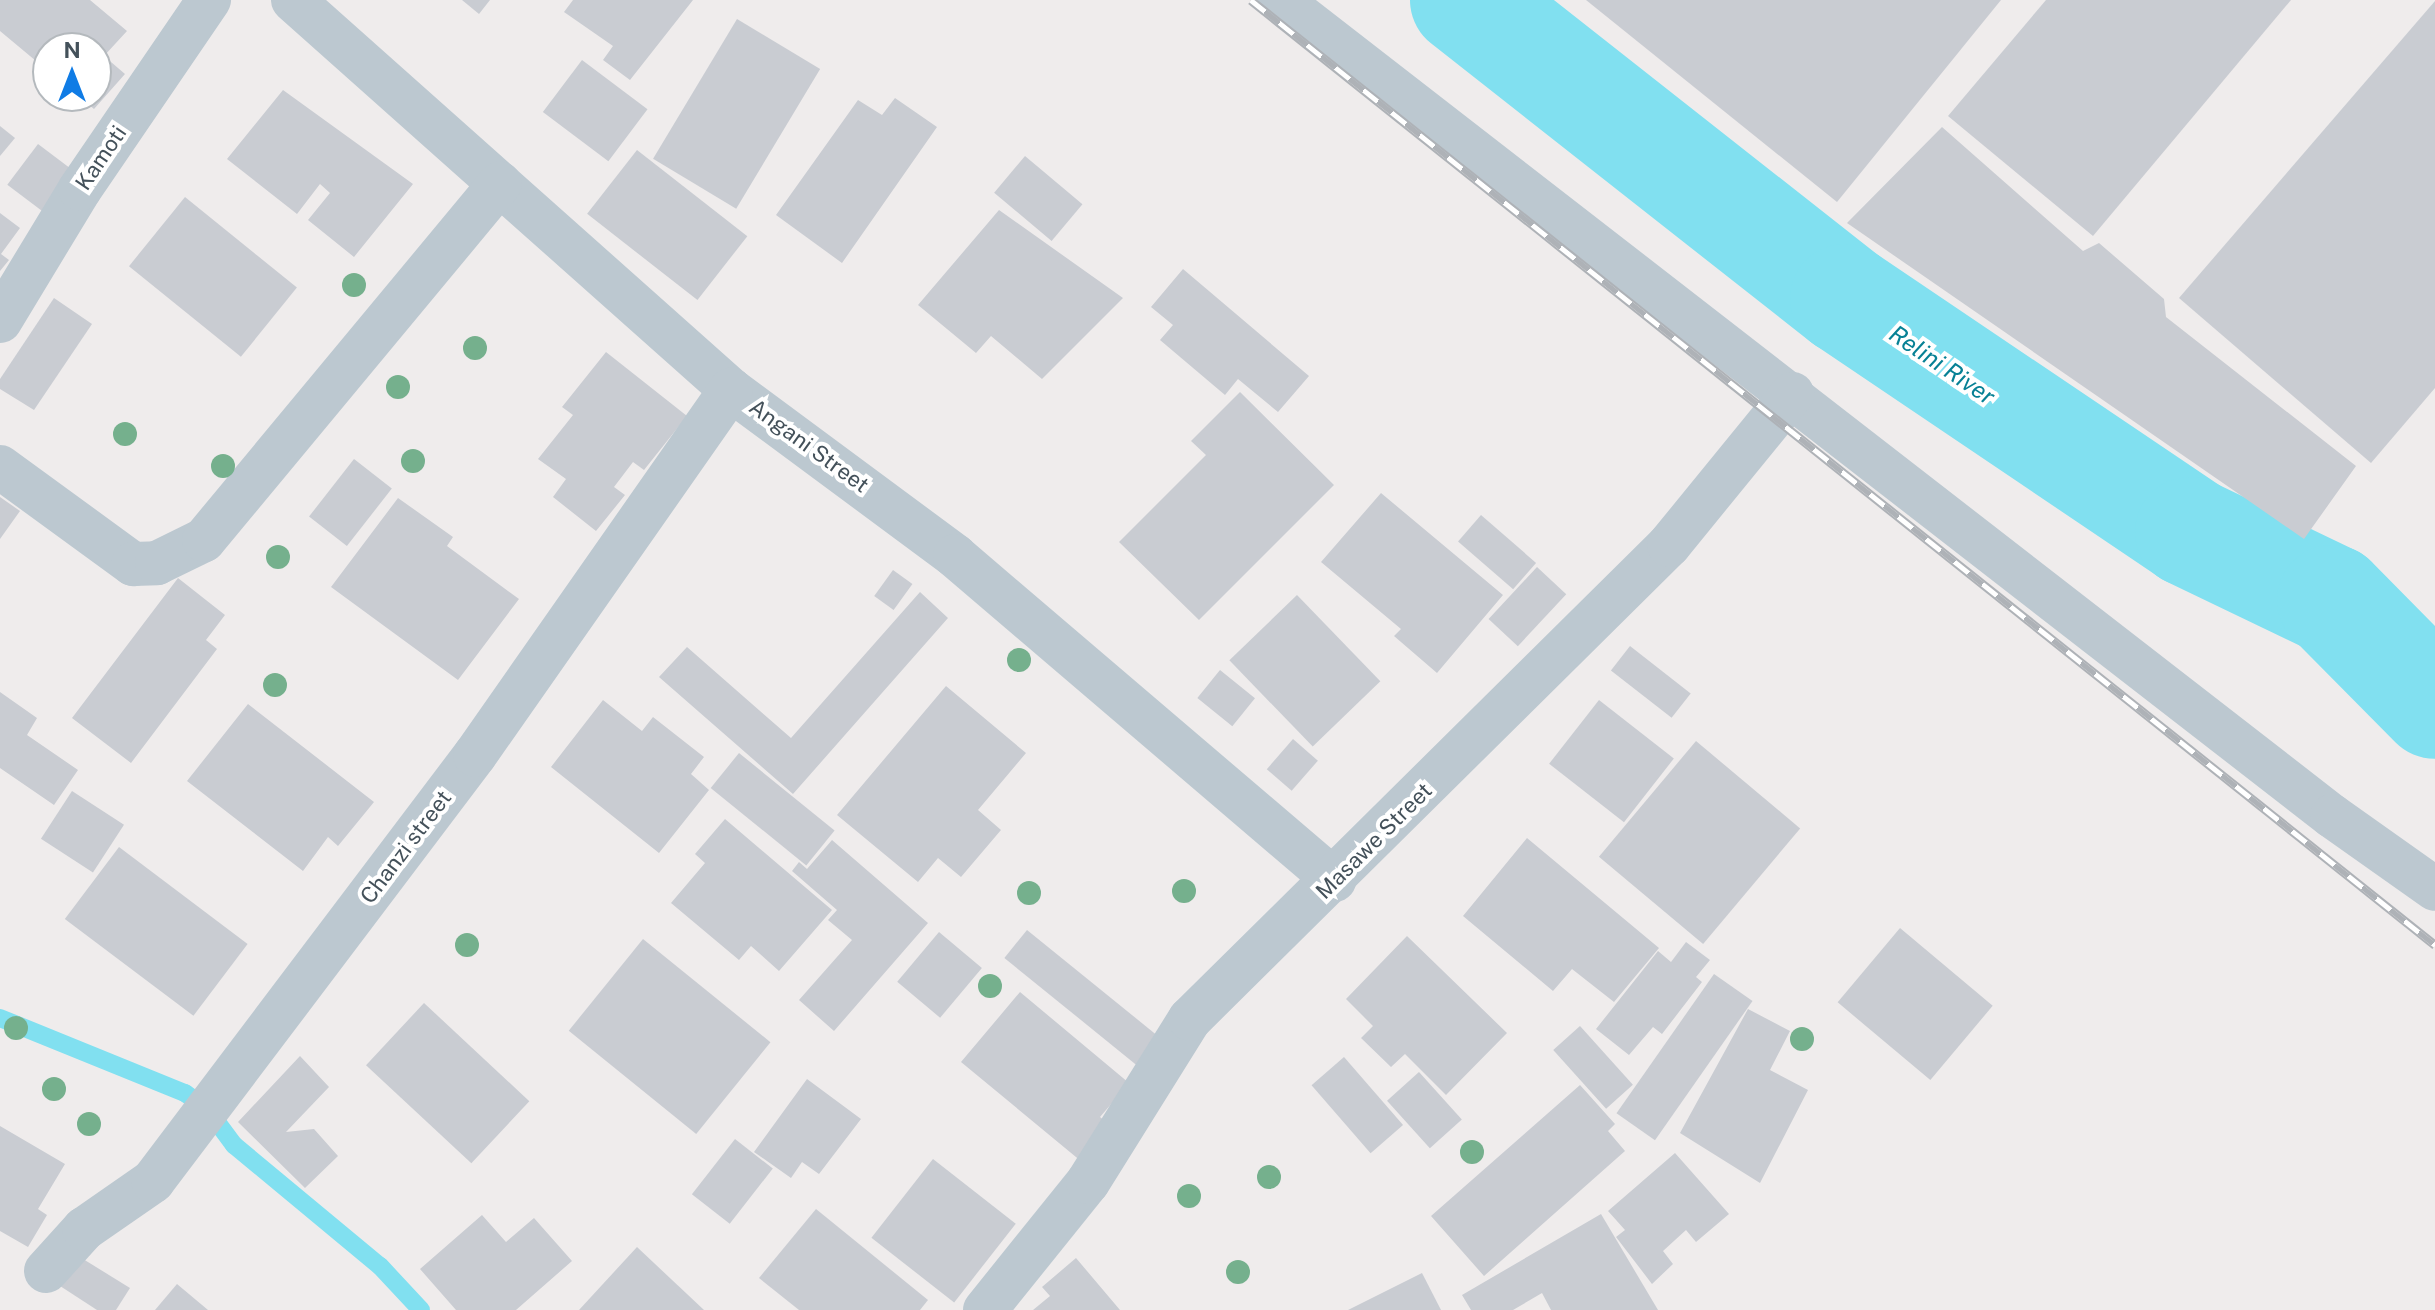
<!DOCTYPE html>
<html>
<head>
<meta charset="utf-8">
<style>
  body { margin:0 }
  #map { position:relative; width:2435px; height:1310px; overflow:hidden; background:#efecec; font-family:"Public Sans",sans-serif }
  div>[style] { position:absolute }
  .stream>* { height:18px; margin:-9px; padding:0 9px; transform-origin:9px; border-radius:9px; background:#81e0f0 }
  .river>* { height:110px; margin:-55px; padding:0 55px; transform-origin:55px; border-radius:55px; background:#81e0f0 }
  .building>* { inset:0; background:#c9ccd2; transform-origin:0 0 }
  .minor>* { height:44px; margin:-22px; padding:0 22px; transform-origin:22px; border-radius:22px; background:#bcc8d0 }
  .rail>* { height:9px; margin-top:-4.5px; transform-origin:0; background:repeating-linear-gradient(90deg,#fff 0 18px,#aeb2b7 0 36px); box-sizing:border-box; border-block:2px solid #aeb2b7 }
  .trees>* { width:24px; height:24px; margin:-12px; border-radius:50%; background:#75b08d }
  span { translate:-50% -50%; white-space:nowrap; text-align:center; line-height:1.15; -webkit-text-stroke:8px #fff; paint-order:stroke }
  .street-label { font-size:22px; color:#44515a }
  .water-label { font-size:24px; color:#078195; font-style:italic }
  .north { position:absolute; left:32px; top:32px; width:80px; height:80px; box-sizing:border-box; background:#fff; border:2px solid #b4b9bd; border-radius:50%; rotate:0deg; font-size:22px; font-weight:700; line-height:32px; text-align:center; color:#44515a }
  .north::after { content:''; display:block; margin:auto; width:28px; height:36px; background:#107ce5; clip-path:polygon(50% 0,100% 100%,50% 72%,0 100%) }
</style>
</head>
<body>
<div id="map">
  <div class="stream">
    <div style="left:0;top:1018px;width:200px;rotate:22.1deg"></div>
    <div style="left:185px;top:1093px;width:29px;rotate:36deg"></div>
    <div style="left:208px;top:1110px;width:44px;rotate:53.4deg"></div>
    <div style="left:234px;top:1145px;width:190px;rotate:39.7deg"></div>
    <div style="left:380px;top:1266px;width:60px;rotate:47deg"></div>
  </div>
  <div class="river">
    <div style="left:1465px;top:0;width:484px;rotate:38.2deg"></div>
    <div style="left:1845px;top:299px;width:416px;rotate:34deg"></div>
    <div style="left:2190px;top:532px;width:157px;rotate:25.6deg"></div>
    <div style="left:2332px;top:600px;width:146px;rotate:45.3deg"></div>
  </div>
  <div class="building">
    <div style="clip-path:polygon(0 0,90px 0,127px 31px,104px 56px,125px 74px,94px 109px,78px 96px,96px 96px,96px 48px,48px 48px,48px 71px,0 31px)"></div>
    <div style="clip-path:polygon(462px 0,490px 0,479px 14px)"></div>
    <div style="clip-path:polygon(573px 0,693px 0,630px 80px,603px 60px,613px 46px,564px 12px)"></div>
    <div style="clip-path:polygon(1586px 0,2001px 0,1837px 202px)"></div>
    <div style="clip-path:polygon(2046px 0,2291px 0,2093px 236px,1948px 116px)"></div>
    <div style="clip-path:polygon(2435px 1px,2435px 388px,2371px 463px,2179px 298px)"></div>
    <div style="left:737px;top:19px;width:97px;height:163px;rotate:31deg"></div>
    <div style="left:582px;top:60px;width:82px;height:65px;rotate:37deg"></div>
    <div style="clip-path:polygon(283px 90px,413px 184px,354px 257px,308px 220px,330px 193px,320px 184px,297px 214px,227px 159px)"></div>
    <div style="clip-path:polygon(895px 98px,937px 127px,842px 263px,776px 215px,858px 100px,882px 115px)"></div>
    <div style="clip-path:polygon(0 126px,15px 138px,0 156px)"></div>
    <div style="clip-path:polygon(1942px 127px,2083px 251px,2099px 243px,2164px 299px,2166px 317px,2356px 466px,2304px 539px,1847px 223px)"></div>
    <div style="left:38px;top:144px;width:44px;height:51px;rotate:37deg"></div>
    <div style="left:637px;top:150px;width:140px;height:81px;rotate:38deg"></div>
    <div style="left:1025px;top:156px;width:75px;height:48px;rotate:40deg"></div>
    <div style="left:185px;top:197px;width:144px;height:89px;rotate:39deg"></div>
    <div style="clip-path:polygon(999px 210px,1123px 298px,1042px 379px,991px 336px,976px 353px,918px 305px)"></div>
    <div style="clip-path:polygon(0 213px,20px 228px,1px 254px,9px 260px,0 271px)"></div>
    <div style="clip-path:polygon(1183px 269px,1309px 376px,1278px 412px,1238px 379px,1225px 395px,1160px 340px,1173px 325px,1151px 307px)"></div>
    <div style="clip-path:polygon(54px 298px,92px 324px,34px 410px,0 389px,0 379px)"></div>
    <div style="clip-path:polygon(606px 352px,687px 416px,644px 470px,633px 462px,614px 487px,625px 495px,596px 531px,553px 497px,566px 479px,538px 459px,573px 415px,562px 407px)"></div>
    <div style="clip-path:polygon(1240px 392px,1334px 485px,1199px 620px,1119px 542px,1206px 455px,1191px 441px)"></div>
    <div style="left:354px;top:459px;width:48px;height:73px;rotate:38deg"></div>
    <div style="clip-path:polygon(1381px 493px,1503px 595px,1437px 673px,1394px 636px,1401px 629px,1321px 562px)"></div>
    <div style="clip-path:polygon(0 497px,20px 511px,0 539px)"></div>
    <div style="clip-path:polygon(398px 498px,453px 537px,447px 546px,519px 599px,458px 680px,331px 587px)"></div>
    <div style="left:1481px;top:515px;width:73px;height:35px;rotate:41deg"></div>
    <div style="left:1537px;top:567px;width:40px;height:71px;rotate:43deg"></div>
    <div style="left:893px;top:570px;width:24px;height:32px;rotate:36deg"></div>
    <div style="clip-path:polygon(178px 578px,225px 615px,206px 640px,217px 649px,131px 763px,72px 718px)"></div>
    <div style="clip-path:polygon(920px 592px,948px 618px,793px 794px,659px 677px,687px 647px,791px 738px)"></div>
    <div style="left:1297px;top:595px;width:120px;height:94px;rotate:46deg"></div>
    <div style="left:1630px;top:646px;width:77px;height:31px;rotate:38deg"></div>
    <div style="left:1220px;top:670px;width:45px;height:36px;rotate:39deg"></div>
    <div style="clip-path:polygon(946px 686px,1026px 753px,978px 810px,1001px 830px,961px 877px,938px 858px,918px 882px,837px 815px)"></div>
    <div style="clip-path:polygon(0 692px,37px 718px,27px 735px,78px 770px,54px 805px,0 768px)"></div>
    <div style="clip-path:polygon(603px 700px,642px 731px,653px 717px,704px 757px,691px 774px,709px 790px,659px 853px,551px 767px)"></div>
    <div style="left:1599px;top:700px;width:95px;height:81px;rotate:38deg"></div>
    <div style="clip-path:polygon(248px 704px,374px 802px,338px 846px,328px 837px,303px 871px,187px 781px)"></div>
    <div style="left:1293px;top:739px;width:33px;height:40px;rotate:41deg"></div>
    <div style="left:1696px;top:741px;width:136px;height:151px;rotate:40deg"></div>
    <div style="left:739px;top:753px;width:123px;height:45px;rotate:39deg"></div>
    <div style="left:72px;top:791px;width:62px;height:57px;rotate:33deg"></div>
    <div style="clip-path:polygon(725px 819px,832px 910px,779px 971px,751px 946px,739px 960px,671px 903px,705px 863px,695px 854px)"></div>
    <div style="clip-path:polygon(1527px 838px,1659px 948px,1614px 1002px,1572px 969px,1553px 991px,1463px 916px)"></div>
    <div style="clip-path:polygon(832px 840px,928px 923px,834px 1031px,799px 1000px,852px 940px,828px 920px,837px 910px,792px 871px,799px 862px,807px 869px)"></div>
    <div style="left:119px;top:847px;width:161px;height:90px;rotate:37deg"></div>
    <div style="left:1900px;top:928px;width:121px;height:97px;rotate:40deg"></div>
    <div style="left:1027px;top:930px;width:181px;height:36px;rotate:39deg"></div>
    <div style="left:939px;top:932px;width:56px;height:65px;rotate:40deg"></div>
    <div style="clip-path:polygon(1407px 936px,1507px 1033px,1446px 1095px,1405px 1054px,1391px 1067px,1361px 1038px,1373px 1026px,1346px 999px)"></div>
    <div style="left:643px;top:939px;width:164px;height:118px;rotate:39deg"></div>
    <div style="clip-path:polygon(1686px 942px,1710px 960px,1696px 977px,1702px 982px,1662px 1034px,1653px 1027px,1629px 1055px,1596px 1029px,1658px 951px,1671px 962px)"></div>
    <div style="left:1714px;top:974px;width:47px;height:170px;rotate:35deg"></div>
    <div style="clip-path:polygon(1020px 992px,1129px 1083px,1100px 1117px,1112px 1127px,1082px 1162px,961px 1062px)"></div>
    <div style="left:424px;top:1003px;width:144px;height:85px;rotate:43deg"></div>
    <div style="clip-path:polygon(1748px 1009px,1790px 1031px,1770px 1070px,1808px 1090px,1760px 1183px,1680px 1133px)"></div>
    <div style="left:1580px;top:1026px;width:79px;height:36px;rotate:48deg"></div>
    <div style="clip-path:polygon(300px 1056px,329px 1087px,286px 1132px,314px 1129px,338px 1156px,305px 1188px,238px 1122px)"></div>
    <div style="left:1344px;top:1057px;width:90px;height:43px;rotate:49deg"></div>
    <div style="left:1419px;top:1072px;width:64px;height:43px;rotate:48deg"></div>
    <div style="clip-path:polygon(807px 1079px,861px 1119px,819px 1174px,802px 1162px,791px 1178px,754px 1152px)"></div>
    <div style="clip-path:polygon(1580px 1085px,1615px 1124px,1608px 1131px,1625px 1151px,1484px 1276px,1431px 1216px)"></div>
    <div style="clip-path:polygon(0 1126px,65px 1164px,38px 1209px,47px 1215px,28px 1247px,0 1231px)"></div>
    <div style="left:735px;top:1139px;width:48px;height:70px;rotate:38deg"></div>
    <div style="clip-path:polygon(1675px 1153px,1729px 1214px,1696px 1242px,1686px 1230px,1663px 1251px,1673px 1264px,1652px 1284px,1616px 1237px,1625px 1230px,1608px 1211px)"></div>
    <div style="left:933px;top:1159px;width:105px;height:100px;rotate:38deg"></div>
    <div style="clip-path:polygon(816px 1209px,928px 1300px,920px 1310px,799px 1310px,759px 1278px)"></div>
    <div style="clip-path:polygon(1601px 1214px,1658px 1310px,1551px 1310px,1542px 1293px,1513px 1310px,1471px 1310px,1462px 1295px)"></div>
    <div style="clip-path:polygon(482px 1215px,506px 1242px,534px 1218px,572px 1261px,516px 1310px,456px 1310px,420px 1269px)"></div>
    <div style="clip-path:polygon(637px 1247px,704px 1310px,579px 1310px)"></div>
    <div style="clip-path:polygon(75px 1254px,130px 1288px,116px 1310px,97px 1310px,57px 1284px)"></div>
    <div style="clip-path:polygon(1076px 1258px,1120px 1310px,1033px 1310px,1050px 1296px,1042px 1287px)"></div>
    <div style="clip-path:polygon(1422px 1273px,1441px 1310px,1348px 1310px)"></div>
    <div style="clip-path:polygon(177px 1284px,208px 1310px,155px 1310px)"></div>
  </div>
  <div class="minor">
    <div style="left:293px;top:0;width:586px;rotate:41.68deg"></div>
    <div style="left:731px;top:390px;width:279px;rotate:36.5deg"></div>
    <div style="left:955px;top:556px;width:499px;rotate:40.5deg"></div>
    <div style="left:1280px;top:0;width:1331px;rotate:37.8deg"></div>
    <div style="left:2332px;top:816px;width:126px;rotate:35.3deg"></div>
    <div style="left:0;top:321px;width:154px;rotate:-58.8deg"></div>
    <div style="left:80px;top:189px;width:229px;rotate:-55.7deg"></div>
    <div style="left:0;top:467px;width:165px;rotate:36.1deg"></div>
    <div style="left:133px;top:564px;width:24px;rotate:-2deg"></div>
    <div style="left:157px;top:563px;width:52px;rotate:-26.1deg"></div>
    <div style="left:204px;top:540px;width:463px;rotate:-50.3deg"></div>
    <div style="left:46px;top:1271px;width:57px;rotate:-47.9deg"></div>
    <div style="left:84px;top:1229px;width:84px;rotate:-34.8deg"></div>
    <div style="left:153px;top:1181px;width:534px;rotate:-52.92deg"></div>
    <div style="left:475px;top:755px;width:446px;rotate:-55deg"></div>
    <div style="left:985px;top:1310px;width:164px;rotate:-51.2deg"></div>
    <div style="left:1088px;top:1182px;width:192px;rotate:-58deg"></div>
    <div style="left:1190px;top:1019px;width:674px;rotate:-44.7deg"></div>
    <div style="left:1669px;top:545px;width:195px;rotate:-50.8deg"></div>
  </div>
  <div class="rail">
    <div style="left:1251px;top:0;width:1515px;rotate:38.59deg"></div>
  </div>
  <div class="trees">
    <div style="left:354px;top:285px"></div>
    <div style="left:475px;top:348px"></div>
    <div style="left:398px;top:387px"></div>
    <div style="left:125px;top:434px"></div>
    <div style="left:413px;top:461px"></div>
    <div style="left:223px;top:466px"></div>
    <div style="left:278px;top:557px"></div>
    <div style="left:1019px;top:660px"></div>
    <div style="left:275px;top:685px"></div>
    <div style="left:1184px;top:891px"></div>
    <div style="left:1029px;top:893px"></div>
    <div style="left:467px;top:945px"></div>
    <div style="left:990px;top:986px"></div>
    <div style="left:16px;top:1028px"></div>
    <div style="left:1802px;top:1039px"></div>
    <div style="left:54px;top:1089px"></div>
    <div style="left:89px;top:1124px"></div>
    <div style="left:1472px;top:1152px"></div>
    <div style="left:1269px;top:1177px"></div>
    <div style="left:1189px;top:1196px"></div>
    <div style="left:1238px;top:1272px"></div>
  </div>
  <div class="street-label">
    <span style="left:101px;top:158px;rotate:-56deg">Kamoti</span>
    <span style="left:809px;top:446px;rotate:36deg">Angani Street</span>
    <span style="left:1374px;top:841px;rotate:-45deg">Masawe Street</span>
    <span style="left:406px;top:847px;rotate:-53deg">Chanzi street</span>
  </div>
  <div class="water-label">
    <span style="left:1942px;top:365px;rotate:34deg">Relini River</span>
  </div>
  <div class="north">N</div>
</div>
</body>
</html>
